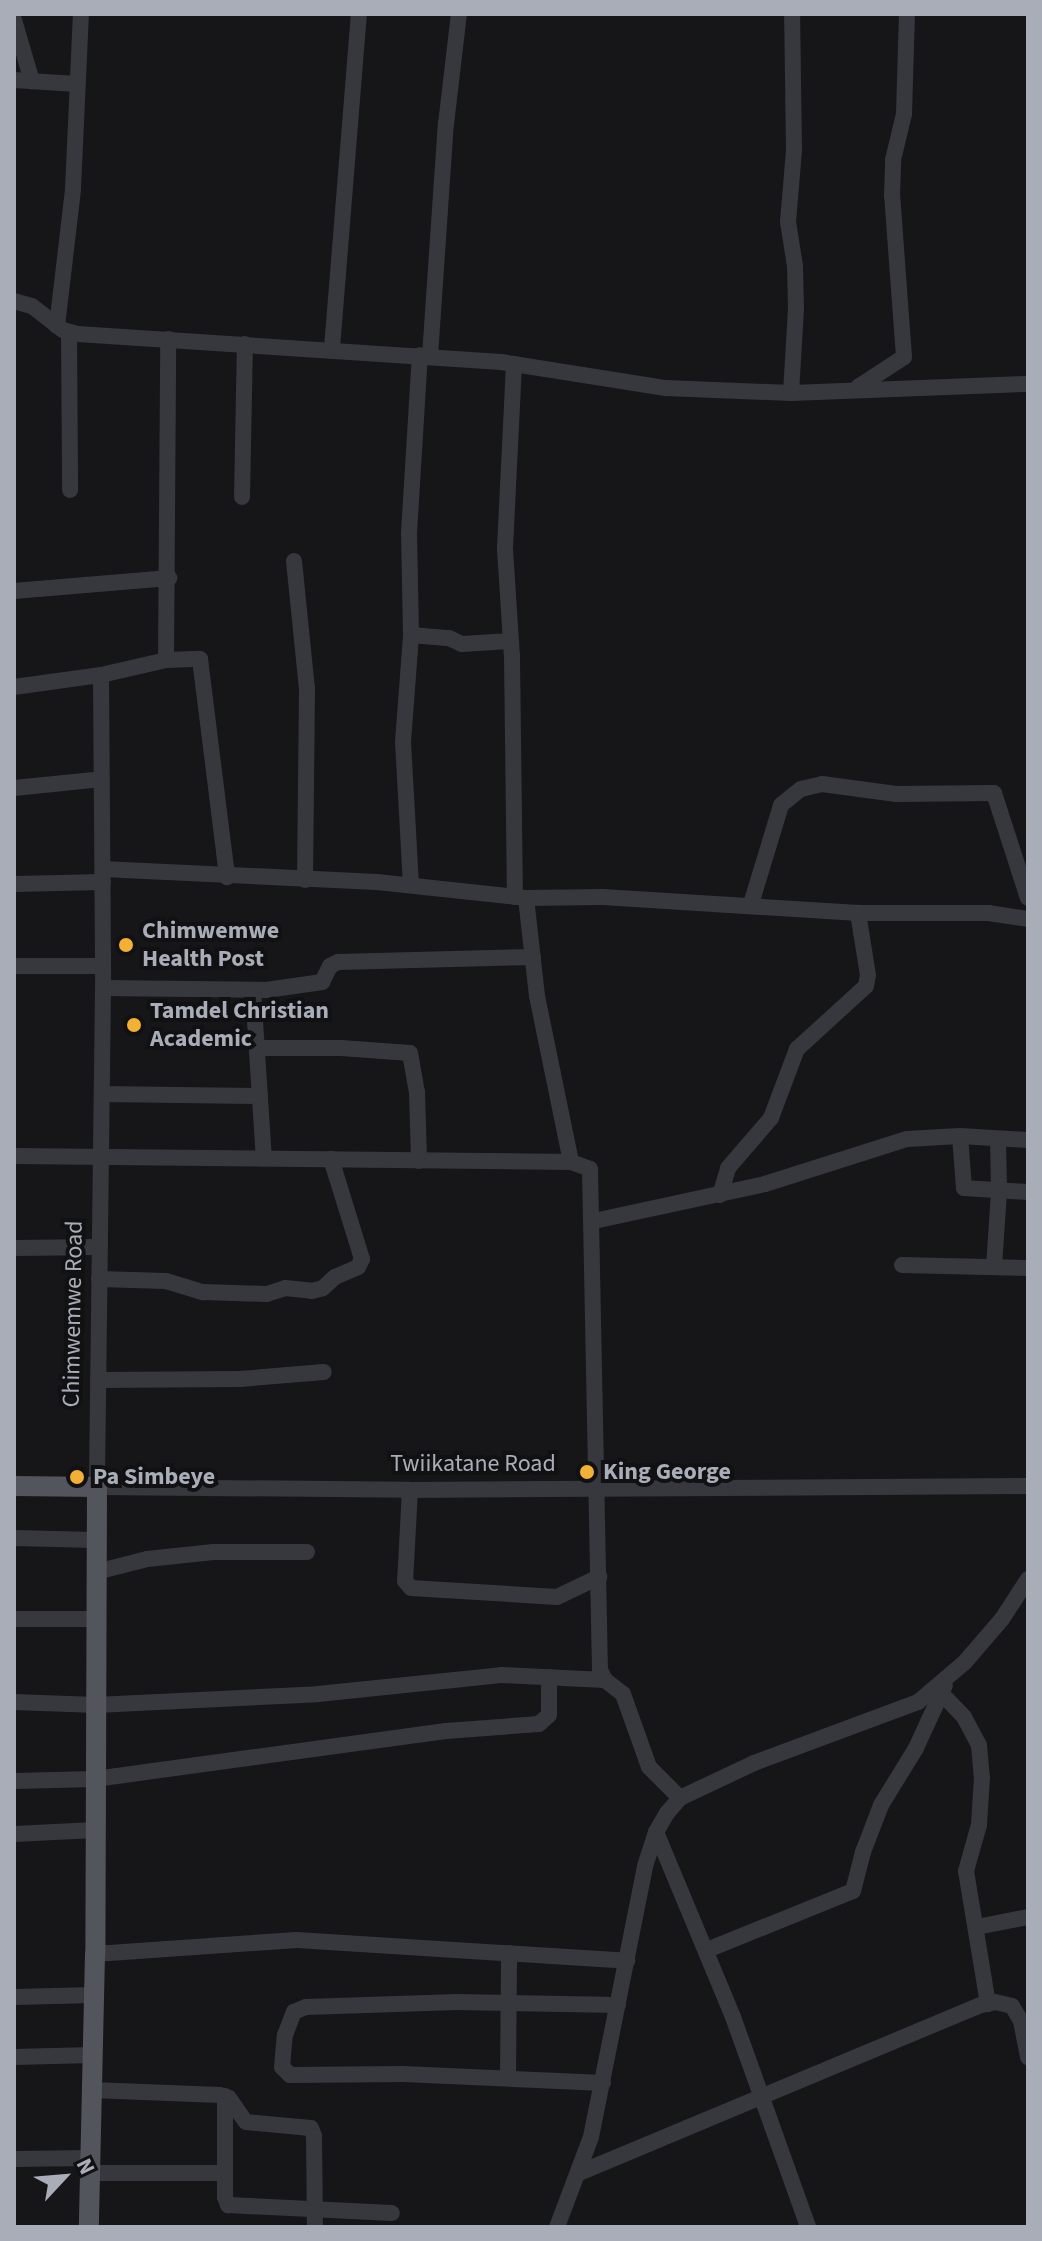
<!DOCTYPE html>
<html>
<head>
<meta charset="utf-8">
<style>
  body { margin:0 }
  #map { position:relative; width:1042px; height:2241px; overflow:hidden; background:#161618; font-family:"Source Sans 3",sans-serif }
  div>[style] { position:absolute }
  .minor>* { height:16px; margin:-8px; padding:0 8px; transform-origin:8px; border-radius:8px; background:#37383d }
  .major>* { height:20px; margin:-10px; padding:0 10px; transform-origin:10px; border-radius:10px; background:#53555c }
  .dots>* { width:22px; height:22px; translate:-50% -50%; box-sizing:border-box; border:4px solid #111113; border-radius:50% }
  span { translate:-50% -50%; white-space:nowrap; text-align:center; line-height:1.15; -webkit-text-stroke:8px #111113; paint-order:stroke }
  .poi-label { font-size:24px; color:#a8adb8; font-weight:700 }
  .left { translate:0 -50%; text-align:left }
  .street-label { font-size:24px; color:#a8adb8 }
  .frame { position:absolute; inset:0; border:16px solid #a8adb8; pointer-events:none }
  .north { position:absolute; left:24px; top:2137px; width:80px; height:80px; -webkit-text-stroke:6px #111113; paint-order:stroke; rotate:64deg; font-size:22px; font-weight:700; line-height:32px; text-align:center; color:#a8adb8 }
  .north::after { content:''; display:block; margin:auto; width:28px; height:36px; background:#a8adb8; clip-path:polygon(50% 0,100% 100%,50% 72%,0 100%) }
</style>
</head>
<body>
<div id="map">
  <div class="minor">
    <div style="left:14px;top:20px;width:64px;rotate:73.6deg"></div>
    <div style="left:14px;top:80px;width:63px;rotate:3.6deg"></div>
    <div style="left:14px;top:301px;width:19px;rotate:16deg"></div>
    <div style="left:32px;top:306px;width:39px;rotate:38deg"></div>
    <div style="left:63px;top:330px;width:16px;rotate:15deg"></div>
    <div style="left:78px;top:334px;width:424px;rotate:3.8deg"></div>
    <div style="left:501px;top:362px;width:167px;rotate:9deg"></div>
    <div style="left:666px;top:388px;width:125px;rotate:2.3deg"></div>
    <div style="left:791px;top:393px;width:237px;rotate:-2.2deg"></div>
    <div style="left:57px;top:326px;width:138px;rotate:-83.3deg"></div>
    <div style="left:73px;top:189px;width:175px;rotate:-87.4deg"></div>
    <div style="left:69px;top:332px;width:158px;rotate:89.6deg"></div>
    <div style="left:332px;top:348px;width:335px;rotate:-85.4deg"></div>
    <div style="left:430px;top:356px;width:233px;rotate:-86.1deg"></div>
    <div style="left:446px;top:124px;width:111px;rotate:-83.3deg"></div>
    <div style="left:514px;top:364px;width:185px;rotate:92.8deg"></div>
    <div style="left:505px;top:549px;width:107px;rotate:86.3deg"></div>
    <div style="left:512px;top:656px;width:241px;rotate:89.3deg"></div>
    <div style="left:858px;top:387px;width:55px;rotate:-33.1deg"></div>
    <div style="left:904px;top:357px;width:162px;rotate:-94.2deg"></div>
    <div style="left:892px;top:195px;width:35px;rotate:-88deg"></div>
    <div style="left:893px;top:160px;width:47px;rotate:-76.6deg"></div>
    <div style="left:904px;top:114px;width:100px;rotate:-88.3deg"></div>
    <div style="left:791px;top:393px;width:84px;rotate:-86.6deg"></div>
    <div style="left:796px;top:309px;width:43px;rotate:-91.3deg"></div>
    <div style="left:795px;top:266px;width:45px;rotate:-99deg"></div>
    <div style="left:788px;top:222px;width:72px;rotate:-85.2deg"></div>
    <div style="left:794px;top:150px;width:136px;rotate:-90.8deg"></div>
    <div style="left:242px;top:497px;width:153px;rotate:-88.9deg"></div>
    <div style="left:294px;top:561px;width:128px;rotate:84.2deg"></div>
    <div style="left:307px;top:688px;width:192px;rotate:90.6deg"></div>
    <div style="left:14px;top:591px;width:156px;rotate:-4.8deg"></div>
    <div style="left:411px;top:635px;width:38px;rotate:5deg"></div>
    <div style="left:449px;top:638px;width:14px;rotate:25deg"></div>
    <div style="left:462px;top:644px;width:49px;rotate:-3.5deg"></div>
    <div style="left:166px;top:660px;width:321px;rotate:-89.6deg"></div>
    <div style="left:101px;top:675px;width:313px;rotate:89.6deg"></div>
    <div style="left:103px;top:988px;width:499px;rotate:90.7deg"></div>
    <div style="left:97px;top:1487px;width:313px;rotate:0.5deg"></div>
    <div style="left:410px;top:1490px;width:618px;rotate:-0.37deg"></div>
    <div style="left:14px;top:687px;width:88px;rotate:-7.9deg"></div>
    <div style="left:101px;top:675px;width:67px;rotate:-13deg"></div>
    <div style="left:166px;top:660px;width:34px;rotate:-2deg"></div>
    <div style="left:200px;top:659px;width:220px;rotate:82.9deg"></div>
    <div style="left:14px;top:788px;width:88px;rotate:-5.8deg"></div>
    <div style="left:103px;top:869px;width:274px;rotate:2.7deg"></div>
    <div style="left:377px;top:882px;width:150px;rotate:6.1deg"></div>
    <div style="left:526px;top:898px;width:77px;rotate:-0.7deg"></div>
    <div style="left:603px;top:897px;width:256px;rotate:3.6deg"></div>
    <div style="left:858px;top:913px;width:130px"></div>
    <div style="left:988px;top:913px;width:40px;rotate:8.5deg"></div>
    <div style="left:14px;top:884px;width:89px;rotate:-1.3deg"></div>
    <div style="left:411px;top:885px;width:143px;rotate:-93.2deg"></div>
    <div style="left:403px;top:742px;width:107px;rotate:-85.7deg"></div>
    <div style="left:411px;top:635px;width:102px;rotate:-91.1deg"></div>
    <div style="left:409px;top:533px;width:178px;rotate:-86.5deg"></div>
    <div style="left:526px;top:898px;width:99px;rotate:83.6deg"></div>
    <div style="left:537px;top:996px;width:169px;rotate:78.4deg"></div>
    <div style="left:751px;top:904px;width:103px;rotate:-73.1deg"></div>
    <div style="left:781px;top:805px;width:26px;rotate:-39deg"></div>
    <div style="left:801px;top:789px;width:22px;rotate:-13deg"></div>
    <div style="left:822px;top:784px;width:75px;rotate:7.7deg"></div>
    <div style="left:896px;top:794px;width:98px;rotate:-0.6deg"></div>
    <div style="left:994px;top:793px;width:110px;rotate:72.1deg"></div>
    <div style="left:14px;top:966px;width:89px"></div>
    <div style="left:103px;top:988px;width:163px;rotate:0.7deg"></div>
    <div style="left:266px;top:990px;width:57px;rotate:-8.1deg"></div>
    <div style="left:322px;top:982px;width:18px;rotate:-63deg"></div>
    <div style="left:330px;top:966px;width:9px;rotate:-27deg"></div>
    <div style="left:338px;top:962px;width:195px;rotate:-1.5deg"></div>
    <div style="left:253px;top:990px;width:169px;rotate:86.3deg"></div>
    <div style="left:257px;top:1048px;width:84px"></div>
    <div style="left:341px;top:1048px;width:69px;rotate:4.1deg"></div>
    <div style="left:410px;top:1053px;width:40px;rotate:80deg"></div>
    <div style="left:417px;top:1092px;width:69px;rotate:88.3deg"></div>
    <div style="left:102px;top:1094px;width:158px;rotate:0.7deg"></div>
    <div style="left:960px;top:1136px;width:52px;rotate:85.6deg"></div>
    <div style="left:964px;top:1188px;width:64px;rotate:3.6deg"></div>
    <div style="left:14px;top:1156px;width:557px;rotate:0.62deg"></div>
    <div style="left:571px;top:1162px;width:20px;rotate:20deg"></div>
    <div style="left:590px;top:1169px;width:501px;rotate:88.86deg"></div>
    <div style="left:600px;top:1670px;width:11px;rotate:63deg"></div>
    <div style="left:720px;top:1195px;width:28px;rotate:-73deg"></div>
    <div style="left:728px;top:1168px;width:66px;rotate:-49.3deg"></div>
    <div style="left:771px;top:1118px;width:74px;rotate:-69.4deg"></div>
    <div style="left:797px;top:1049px;width:93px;rotate:-42.4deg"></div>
    <div style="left:866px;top:986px;width:11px;rotate:-80deg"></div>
    <div style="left:868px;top:975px;width:63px;rotate:-99.2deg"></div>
    <div style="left:594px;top:1221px;width:175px;rotate:-12.2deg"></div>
    <div style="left:765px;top:1184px;width:149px;rotate:-17.6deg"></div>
    <div style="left:907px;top:1139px;width:53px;rotate:-3.2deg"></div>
    <div style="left:960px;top:1136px;width:68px;rotate:3.4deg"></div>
    <div style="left:14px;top:1248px;width:86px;rotate:-0.7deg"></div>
    <div style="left:902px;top:1265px;width:126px;rotate:1.4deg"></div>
    <div style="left:994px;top:1267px;width:76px;rotate:-86.2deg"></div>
    <div style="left:999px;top:1191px;width:52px;rotate:-91.1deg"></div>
    <div style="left:99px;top:1279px;width:67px;rotate:1.7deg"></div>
    <div style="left:166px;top:1281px;width:39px;rotate:17deg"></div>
    <div style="left:203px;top:1292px;width:64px;rotate:1.8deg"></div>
    <div style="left:267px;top:1294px;width:19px;rotate:-18deg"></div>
    <div style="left:285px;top:1288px;width:27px;rotate:6deg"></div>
    <div style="left:312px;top:1291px;width:11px;rotate:-15deg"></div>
    <div style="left:323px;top:1288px;width:16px;rotate:-43deg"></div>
    <div style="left:335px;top:1277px;width:25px;rotate:-23deg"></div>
    <div style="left:358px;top:1267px;width:9px;rotate:-63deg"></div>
    <div style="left:362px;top:1259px;width:105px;rotate:-107.2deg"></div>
    <div style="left:98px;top:1380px;width:142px;rotate:-0.4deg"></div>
    <div style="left:240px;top:1379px;width:84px;rotate:-4.8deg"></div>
    <div style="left:410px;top:1490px;width:91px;rotate:93.1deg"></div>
    <div style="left:405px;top:1581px;width:9px;rotate:49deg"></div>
    <div style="left:411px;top:1588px;width:146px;rotate:3.5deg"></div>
    <div style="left:557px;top:1597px;width:47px;rotate:-25.5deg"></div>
    <div style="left:14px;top:1538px;width:82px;rotate:1.4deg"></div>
    <div style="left:96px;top:1572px;width:53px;rotate:-14.3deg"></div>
    <div style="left:147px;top:1559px;width:67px;rotate:-6deg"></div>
    <div style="left:214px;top:1552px;width:93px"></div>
    <div style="left:14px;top:1619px;width:82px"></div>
    <div style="left:941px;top:1693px;width:33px;rotate:46deg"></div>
    <div style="left:964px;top:1717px;width:32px;rotate:62deg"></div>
    <div style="left:979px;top:1745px;width:32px;rotate:85deg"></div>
    <div style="left:982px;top:1777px;width:48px;rotate:93.6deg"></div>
    <div style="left:979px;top:1825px;width:48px;rotate:105.8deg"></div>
    <div style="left:966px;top:1871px;width:135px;rotate:80.6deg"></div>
    <div style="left:14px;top:1702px;width:82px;rotate:2.1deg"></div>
    <div style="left:96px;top:1705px;width:222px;rotate:-2.8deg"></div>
    <div style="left:318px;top:1694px;width:184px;rotate:-5.9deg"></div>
    <div style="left:501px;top:1675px;width:104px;rotate:2.8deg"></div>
    <div style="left:605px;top:1680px;width:23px;rotate:38deg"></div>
    <div style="left:623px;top:1694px;width:77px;rotate:70.4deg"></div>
    <div style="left:649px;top:1767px;width:44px;rotate:45deg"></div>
    <div style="left:14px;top:1781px;width:81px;rotate:-1.4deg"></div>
    <div style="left:95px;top:1779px;width:354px;rotate:-7.8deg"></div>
    <div style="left:446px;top:1731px;width:93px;rotate:-4.3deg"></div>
    <div style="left:539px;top:1724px;width:13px;rotate:-42deg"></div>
    <div style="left:549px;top:1715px;width:38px;rotate:-90deg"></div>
    <div style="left:656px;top:1832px;width:200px;rotate:67.4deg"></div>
    <div style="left:733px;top:2017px;width:223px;rotate:70.3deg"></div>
    <div style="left:14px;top:1834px;width:81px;rotate:-2.8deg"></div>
    <div style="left:977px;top:1927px;width:52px;rotate:-11.1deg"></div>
    <div style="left:707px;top:1950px;width:157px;rotate:-22deg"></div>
    <div style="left:853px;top:1891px;width:40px;rotate:-75.6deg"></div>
    <div style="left:863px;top:1852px;width:50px;rotate:-69deg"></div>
    <div style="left:881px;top:1805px;width:67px;rotate:-58.4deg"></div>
    <div style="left:916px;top:1748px;width:69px;rotate:-65.3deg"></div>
    <div style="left:95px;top:1954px;width:202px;rotate:-4deg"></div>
    <div style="left:297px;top:1940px;width:331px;rotate:3.6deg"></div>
    <div style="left:14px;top:1997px;width:80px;rotate:-1.4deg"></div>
    <div style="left:14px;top:2057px;width:79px;rotate:-1.5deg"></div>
    <div style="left:508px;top:2076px;width:123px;rotate:-89.5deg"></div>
    <div style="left:603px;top:2083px;width:200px;rotate:-177.4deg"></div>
    <div style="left:403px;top:2074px;width:113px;rotate:179.5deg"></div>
    <div style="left:290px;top:2075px;width:11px;rotate:-135deg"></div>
    <div style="left:282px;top:2067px;width:32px;rotate:-85deg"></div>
    <div style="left:285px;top:2035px;width:25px;rotate:-69deg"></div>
    <div style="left:294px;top:2012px;width:13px;rotate:-23deg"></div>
    <div style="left:306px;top:2007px;width:151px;rotate:-1.9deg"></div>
    <div style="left:457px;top:2002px;width:161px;rotate:1.1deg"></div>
    <div style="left:92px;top:2090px;width:128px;rotate:2.2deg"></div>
    <div style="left:220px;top:2095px;width:9px;rotate:18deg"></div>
    <div style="left:229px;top:2098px;width:29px;rotate:55deg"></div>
    <div style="left:246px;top:2122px;width:65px;rotate:5.3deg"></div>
    <div style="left:311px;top:2128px;width:9px;rotate:69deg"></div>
    <div style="left:314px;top:2136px;width:91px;rotate:89.4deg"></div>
    <div style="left:225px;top:2096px;width:101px;rotate:90deg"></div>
    <div style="left:225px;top:2197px;width:9px;rotate:69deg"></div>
    <div style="left:228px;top:2205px;width:164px;rotate:2.8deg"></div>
    <div style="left:14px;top:2159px;width:76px;rotate:-0.8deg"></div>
    <div style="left:90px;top:2173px;width:135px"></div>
    <div style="left:579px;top:2173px;width:436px;rotate:-22.7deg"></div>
    <div style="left:981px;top:2005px;width:14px;rotate:-12deg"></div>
    <div style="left:995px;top:2002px;width:17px;rotate:13deg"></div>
    <div style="left:1012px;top:2006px;width:17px;rotate:59deg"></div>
    <div style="left:1021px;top:2021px;width:37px;rotate:79deg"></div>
    <div style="left:557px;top:2227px;width:96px;rotate:-69.3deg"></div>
    <div style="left:591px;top:2137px;width:276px;rotate:-78.7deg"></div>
    <div style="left:645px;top:1866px;width:36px;rotate:-72deg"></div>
    <div style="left:656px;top:1832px;width:22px;rotate:-60deg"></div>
    <div style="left:667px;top:1813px;width:20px;rotate:-49deg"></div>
    <div style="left:680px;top:1798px;width:82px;rotate:-25.3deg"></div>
    <div style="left:754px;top:1763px;width:175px;rotate:-20.4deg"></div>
    <div style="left:918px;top:1702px;width:62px;rotate:-40.4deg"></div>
    <div style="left:965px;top:1662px;width:57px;rotate:-49.3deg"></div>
    <div style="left:1002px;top:1619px;width:48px;rotate:-57deg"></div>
  </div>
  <div class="major">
    <div style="left:14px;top:1486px;width:83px;rotate:0.7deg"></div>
    <div style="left:97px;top:1487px;width:467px;rotate:90.2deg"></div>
    <div style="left:95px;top:1954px;width:273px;rotate:91.3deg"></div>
  </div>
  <div class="dots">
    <div style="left:126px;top:945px;background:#f2b134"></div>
    <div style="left:134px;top:1025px;background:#f2b134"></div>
    <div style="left:587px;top:1472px;background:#f2b134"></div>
    <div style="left:77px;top:1477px;background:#f2b134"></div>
  </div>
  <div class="poi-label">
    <span class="left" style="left:142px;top:945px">Chimwemwe<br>Health Post</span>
    <span class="left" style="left:150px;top:1025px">Tamdel Christian<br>Academic</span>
    <span class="left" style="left:603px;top:1472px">King George</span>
    <span class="left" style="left:93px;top:1477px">Pa Simbeye</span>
  </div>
  <div class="street-label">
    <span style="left:73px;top:1314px;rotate:-89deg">Chimwemwe Road</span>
    <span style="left:473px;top:1464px">Twiikatane Road</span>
  </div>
  <div class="frame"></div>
  <div class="north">N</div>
</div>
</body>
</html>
